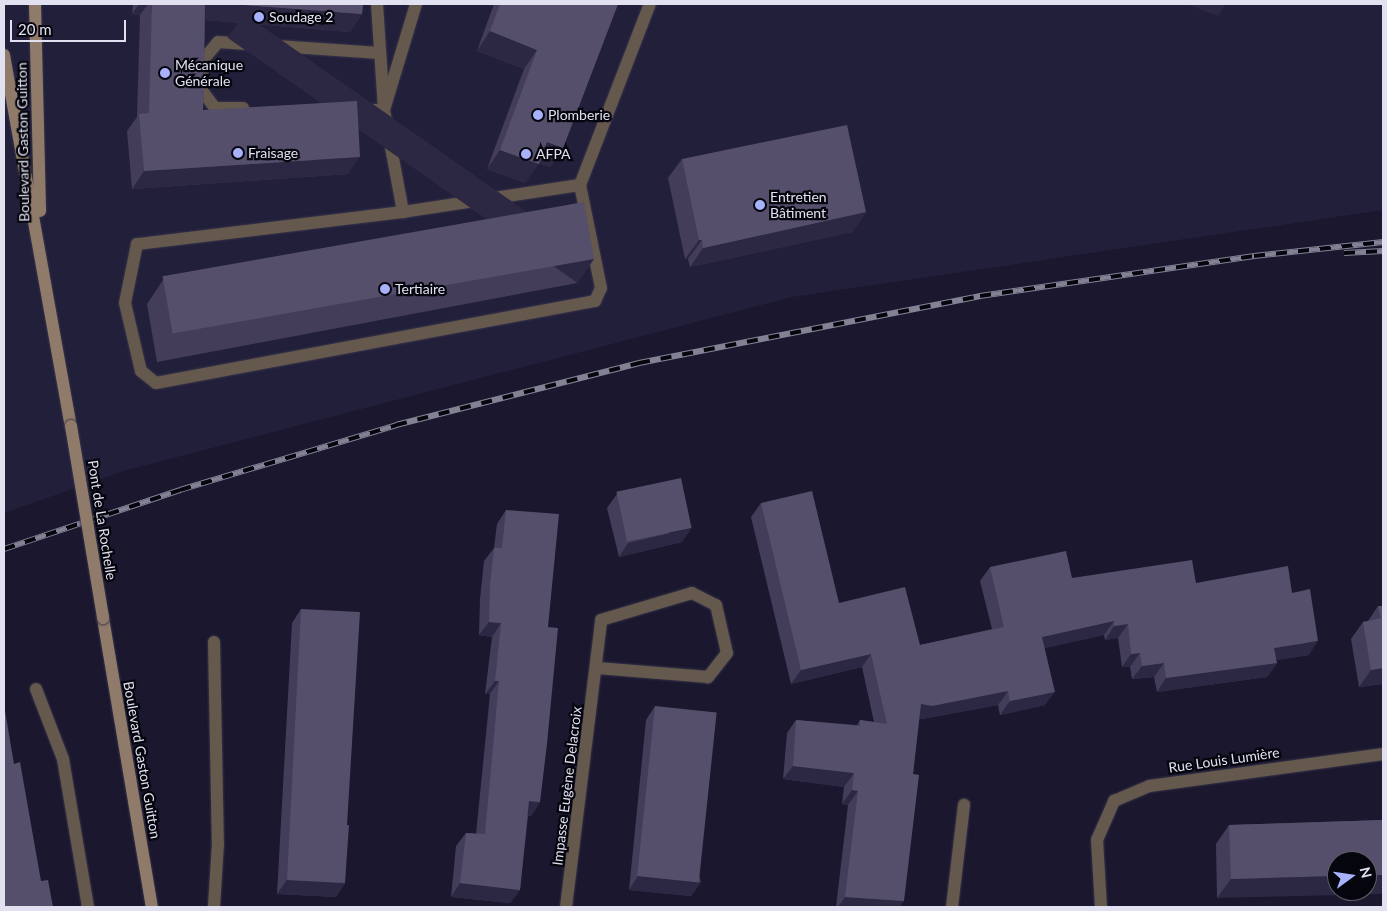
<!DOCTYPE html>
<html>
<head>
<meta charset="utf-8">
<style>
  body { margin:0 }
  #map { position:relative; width:1387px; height:911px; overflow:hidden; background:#1a172e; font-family:Lato,sans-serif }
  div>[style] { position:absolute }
  .built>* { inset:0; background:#221f3b }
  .roads { filter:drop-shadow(0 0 1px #363349) drop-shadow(0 0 1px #363349) }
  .service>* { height:12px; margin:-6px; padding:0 6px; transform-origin:6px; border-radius:6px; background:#65584d }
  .minor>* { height:12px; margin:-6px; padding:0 6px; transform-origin:6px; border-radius:6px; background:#65584d }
  .secondary>* { height:12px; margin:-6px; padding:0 6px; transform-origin:6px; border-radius:6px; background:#907b6a }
  .rail>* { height:5.5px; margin-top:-2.75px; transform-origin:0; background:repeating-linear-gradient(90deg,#05050d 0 11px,#838295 0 22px); box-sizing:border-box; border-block:1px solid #838295 }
  .bridges { filter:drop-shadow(0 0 1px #363349) drop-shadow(0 0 1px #363349) }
  .secondary-bridge>* { height:12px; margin:-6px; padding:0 6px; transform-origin:6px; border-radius:6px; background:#907b6a }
  .wall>* { inset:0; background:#443d5a }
  .shaded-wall>* { inset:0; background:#2c2742; transform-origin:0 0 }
  .building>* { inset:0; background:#554f6b; transform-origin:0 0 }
  .dots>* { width:14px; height:14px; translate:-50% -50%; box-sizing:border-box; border:2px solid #05050d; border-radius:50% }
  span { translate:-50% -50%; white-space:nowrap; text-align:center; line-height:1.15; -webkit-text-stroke:4.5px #05050d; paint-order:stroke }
  .poi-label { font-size:14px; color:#e1e1f1 }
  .left { translate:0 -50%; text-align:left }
  .street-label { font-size:14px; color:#e1e1f1 }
  .frame { position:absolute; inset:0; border:5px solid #e1e1f1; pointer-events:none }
  .north { position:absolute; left:1327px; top:851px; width:50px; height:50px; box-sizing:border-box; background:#05050d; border:1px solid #5d5d68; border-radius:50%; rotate:76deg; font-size:14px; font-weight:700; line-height:20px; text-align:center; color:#e1e1f1 }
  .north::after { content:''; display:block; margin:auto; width:18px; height:22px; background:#a7b1fc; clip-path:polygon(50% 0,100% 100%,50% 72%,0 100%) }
  .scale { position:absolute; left:10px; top:20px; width:116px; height:22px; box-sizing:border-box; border:2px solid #e1e1f1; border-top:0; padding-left:6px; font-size:15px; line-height:18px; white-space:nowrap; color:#e1e1f1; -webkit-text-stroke:4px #05050d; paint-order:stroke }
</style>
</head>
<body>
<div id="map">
  <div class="built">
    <div style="clip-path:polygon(4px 4px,1383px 4px,1383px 210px,792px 297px,127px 470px,4px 513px)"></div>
  </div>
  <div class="roads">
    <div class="service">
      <div style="left:377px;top:4px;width:106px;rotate:86.2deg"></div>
      <div style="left:384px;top:110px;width:104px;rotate:79.4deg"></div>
      <div style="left:403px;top:212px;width:268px;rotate:173.1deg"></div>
      <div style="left:137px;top:244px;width:60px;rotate:101.5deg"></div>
      <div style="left:125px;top:303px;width:70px;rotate:76.8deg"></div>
      <div style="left:141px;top:371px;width:19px;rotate:39deg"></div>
      <div style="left:156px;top:383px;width:447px;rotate:-10.6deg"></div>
      <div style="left:595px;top:301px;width:14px;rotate:-65deg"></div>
      <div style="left:601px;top:288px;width:105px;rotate:-101.5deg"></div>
      <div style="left:580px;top:185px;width:194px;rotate:-68.9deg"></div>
      <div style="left:243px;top:108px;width:28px;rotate:180deg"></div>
      <div style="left:215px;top:108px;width:21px;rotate:-127deg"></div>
      <div style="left:202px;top:91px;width:31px;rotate:-88deg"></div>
      <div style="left:203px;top:60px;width:23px;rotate:-50deg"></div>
      <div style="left:218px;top:42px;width:162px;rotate:3.9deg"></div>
      <div style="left:340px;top:110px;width:44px"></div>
      <div style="left:384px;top:110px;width:111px;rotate:-73.2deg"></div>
      <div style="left:403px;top:212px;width:179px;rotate:-8.7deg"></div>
      <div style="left:36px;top:689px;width:75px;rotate:68.9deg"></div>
      <div style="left:63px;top:759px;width:150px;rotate:80.4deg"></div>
      <div style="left:952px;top:907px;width:103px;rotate:-83.3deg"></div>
    </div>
    <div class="minor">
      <div style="left:214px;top:642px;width:201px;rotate:88.9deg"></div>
      <div style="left:218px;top:843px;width:64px;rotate:93.6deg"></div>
      <div style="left:566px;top:907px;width:289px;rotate:-83deg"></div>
      <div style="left:601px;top:620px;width:95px;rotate:-16.5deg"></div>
      <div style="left:692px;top:593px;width:27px;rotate:27deg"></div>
      <div style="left:716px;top:605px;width:49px;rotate:77.1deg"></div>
      <div style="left:727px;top:653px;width:31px;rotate:128deg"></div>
      <div style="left:708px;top:677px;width:111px;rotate:-175.4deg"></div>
      <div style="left:1101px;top:907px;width:67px;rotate:-93.4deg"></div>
      <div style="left:1097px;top:840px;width:43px;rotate:-66.4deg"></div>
      <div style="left:1114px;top:801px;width:39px;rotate:-23deg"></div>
      <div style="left:1150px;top:786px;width:235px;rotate:-7.8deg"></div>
    </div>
    <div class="secondary">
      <div style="left:35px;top:4px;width:207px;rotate:88.6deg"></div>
      <div style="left:4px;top:55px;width:377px;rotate:79.8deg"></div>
      <div style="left:103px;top:618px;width:293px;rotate:80.4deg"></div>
    </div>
  </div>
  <div class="rail">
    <div style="left:1344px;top:253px;width:39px;rotate:-3deg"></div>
    <div style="left:4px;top:549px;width:186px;rotate:-18.5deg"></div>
    <div style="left:180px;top:490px;width:226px;rotate:-16.7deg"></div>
    <div style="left:396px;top:425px;width:251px;rotate:-14.3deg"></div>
    <div style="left:639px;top:363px;width:348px;rotate:-11.1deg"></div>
    <div style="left:980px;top:296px;width:277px;rotate:-8.3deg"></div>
    <div style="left:1254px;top:256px;width:130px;rotate:-6.2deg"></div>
  </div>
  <div class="bridges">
    <div class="secondary-bridge">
      <div style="left:71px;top:426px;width:195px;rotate:80.5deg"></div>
    </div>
  </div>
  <div class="wall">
    <div style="clip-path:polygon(133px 4px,363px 4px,362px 14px,350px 32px,205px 20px,203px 110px,348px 174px,132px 189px,127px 131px,137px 117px,140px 15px,132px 14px)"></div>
    <div style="clip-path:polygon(494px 4px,618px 4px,563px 148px,550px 167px,539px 163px,525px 183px,487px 169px,524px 69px,477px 51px)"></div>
    <div style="clip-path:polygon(682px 159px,866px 212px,852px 232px,690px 267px,688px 259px,685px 259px,668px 178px)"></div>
    <div style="clip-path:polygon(594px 259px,577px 283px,157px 362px,147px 304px,163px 280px)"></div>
    <div style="clip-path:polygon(617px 494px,682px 542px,619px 557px,607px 508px)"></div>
    <div style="clip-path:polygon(761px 503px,839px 603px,920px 645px,992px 629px,980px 581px,990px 567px,1072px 578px,1196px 583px,1292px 593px,1309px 655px,1276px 660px,1277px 663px,1267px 677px,1157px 692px,1154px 677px,1132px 679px,1130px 667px,1122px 667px,1118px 638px,1105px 640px,1104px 635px,1044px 648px,1045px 705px,1000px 715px,998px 705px,922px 719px,919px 719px,913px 774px,900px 907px,836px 907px,848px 805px,842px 804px,844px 787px,783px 779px,787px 733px,796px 720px,857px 725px,860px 720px,874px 722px,862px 667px,791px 684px,751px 517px)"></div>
    <div style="clip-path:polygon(506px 510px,548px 627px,540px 802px,531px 816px,528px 816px,520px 890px,510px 903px,451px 897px,456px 846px,466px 833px,476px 834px,490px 694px,485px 694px,492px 637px,479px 635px,480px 599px,484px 561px,494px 548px,497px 524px)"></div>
    <div style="clip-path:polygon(1378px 606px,1383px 606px,1383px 684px,1359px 687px,1351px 639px,1363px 622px,1368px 621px)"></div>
    <div style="clip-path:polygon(301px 609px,347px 825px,345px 883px,336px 897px,277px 894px,292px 623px)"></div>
    <div style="clip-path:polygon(655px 706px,701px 882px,691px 896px,629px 890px,646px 720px)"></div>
    <div style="clip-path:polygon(1383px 820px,1217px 898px,1216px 844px,1229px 825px)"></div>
  </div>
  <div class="shaded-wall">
    <div style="clip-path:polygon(139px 4px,148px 4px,140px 15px,132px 14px)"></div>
    <div style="clip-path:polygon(204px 4px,231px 4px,362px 14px,350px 32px,193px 19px)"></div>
    <div style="clip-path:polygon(1186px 4px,1226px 4px,1218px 16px)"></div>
    <div style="clip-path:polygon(490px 31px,537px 50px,524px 69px,477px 51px)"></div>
    <div style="clip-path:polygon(547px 142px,563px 148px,550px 167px,534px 161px)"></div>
    <div style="clip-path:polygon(500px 150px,539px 164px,525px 183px,487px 169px)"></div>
    <div style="clip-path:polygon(360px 157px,348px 174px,132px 189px,144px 171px)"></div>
    <div style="clip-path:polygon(866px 212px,852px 232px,690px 267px,703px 248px)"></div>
    <div style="clip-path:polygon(699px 240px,702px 240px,688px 259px,685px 259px)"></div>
    <div style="left:594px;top:259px;width:29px;height:427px;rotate:125deg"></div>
    <div style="clip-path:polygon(692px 528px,682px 542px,619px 557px,628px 543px)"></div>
    <div style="clip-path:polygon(1114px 621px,1104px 635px,1032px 651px,1042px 637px)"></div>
    <div style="clip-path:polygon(489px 622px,501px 623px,492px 637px,479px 635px)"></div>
    <div style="clip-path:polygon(1128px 624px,1118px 638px,1105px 640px,1114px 626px)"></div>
    <div style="clip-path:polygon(1318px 641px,1309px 655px,1264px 662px,1274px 648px)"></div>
    <div style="clip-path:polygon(1140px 653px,1130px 667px,1122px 667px,1131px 654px)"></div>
    <div style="clip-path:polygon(871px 654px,862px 667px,791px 684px,801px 670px)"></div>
    <div style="clip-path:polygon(1164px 663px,1154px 677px,1132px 679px,1142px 666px)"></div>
    <div style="clip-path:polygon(1277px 663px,1267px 677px,1157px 692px,1166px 678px)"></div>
    <div style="clip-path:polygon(1383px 668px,1383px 684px,1359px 687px,1371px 670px)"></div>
    <div style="clip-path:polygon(495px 681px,499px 681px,490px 694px,485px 694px)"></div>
    <div style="clip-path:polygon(1008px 691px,998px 705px,922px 719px,912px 718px,921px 704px)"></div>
    <div style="clip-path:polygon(1055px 692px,1045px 705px,1000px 715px,1010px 701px)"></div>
    <div style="clip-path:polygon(793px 766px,854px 773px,844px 787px,783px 779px)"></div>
    <div style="clip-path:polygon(852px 790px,858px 791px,848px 805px,842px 804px)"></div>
    <div style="clip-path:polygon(529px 801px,540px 802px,531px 816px,520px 815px)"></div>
    <div style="clip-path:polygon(1367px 875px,1383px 875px,1383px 894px,1217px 898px,1231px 879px,1337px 876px,1337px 891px,1367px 891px)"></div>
    <div style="clip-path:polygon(638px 876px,701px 882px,691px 896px,629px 890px)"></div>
    <div style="clip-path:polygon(287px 880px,345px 883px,336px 897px,277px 894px)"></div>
    <div style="clip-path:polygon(460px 883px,520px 890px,510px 903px,451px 897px)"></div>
    <div style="clip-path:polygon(845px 897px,904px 901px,900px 907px,838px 907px)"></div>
  </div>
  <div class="building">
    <div style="clip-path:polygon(152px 4px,205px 4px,203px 110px,357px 101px,360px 157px,144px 171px,139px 114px,149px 113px)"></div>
    <div style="clip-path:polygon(231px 4px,363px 4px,362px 14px)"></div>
    <div style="clip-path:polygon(500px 4px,618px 4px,563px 148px,547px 142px,539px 164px,500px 150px,537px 50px,490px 31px)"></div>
    <div style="clip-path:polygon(847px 125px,866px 212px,703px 248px,702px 240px,699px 240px,682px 159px)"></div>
    <div style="left:584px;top:202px;width:58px;height:428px;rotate:80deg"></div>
    <div style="left:681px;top:478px;width:51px;height:66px;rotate:78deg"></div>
    <div style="clip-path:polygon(812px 491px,839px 603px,905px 587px,920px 645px,1004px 627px,990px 567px,1066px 551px,1072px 578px,1192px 560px,1196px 583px,1288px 566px,1292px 593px,1310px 589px,1318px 641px,1274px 648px,1277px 663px,1166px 678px,1164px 663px,1142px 666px,1140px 653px,1131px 654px,1128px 624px,1114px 626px,1114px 621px,1042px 637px,1055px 692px,1010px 701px,1008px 691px,932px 706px,921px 704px,913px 774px,919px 775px,904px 901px,845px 897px,858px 791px,852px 790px,854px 773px,793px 766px,796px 720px,860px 726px,860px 720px,887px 724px,871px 654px,801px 670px,761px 503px)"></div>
    <div style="clip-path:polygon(506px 510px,559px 514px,548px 627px,558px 628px,547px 744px,540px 802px,529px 801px,520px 890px,460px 883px,466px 833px,485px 834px,499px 681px,495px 681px,501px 623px,489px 622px,490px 585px,494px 548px,502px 548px)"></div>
    <div style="clip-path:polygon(1378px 606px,1383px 606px,1383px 668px,1371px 670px,1363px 622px,1381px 618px)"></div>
    <div style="clip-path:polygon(301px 609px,360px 612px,347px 825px,349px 825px,345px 883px,287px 880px)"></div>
    <div style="clip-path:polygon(4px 705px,14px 764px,20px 762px,41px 881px,48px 880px,53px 907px,4px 907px)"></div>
    <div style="left:655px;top:706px;width:62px;height:171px;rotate:6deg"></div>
    <div style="clip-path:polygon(1383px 820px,1383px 875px,1367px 875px,1367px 861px,1337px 861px,1337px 876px,1231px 879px,1229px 825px)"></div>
  </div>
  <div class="dots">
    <div style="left:259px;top:17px;background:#a7b1fc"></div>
    <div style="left:165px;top:73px;background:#a7b1fc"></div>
    <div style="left:538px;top:115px;background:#a7b1fc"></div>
    <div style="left:238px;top:153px;background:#a7b1fc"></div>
    <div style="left:526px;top:154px;background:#a7b1fc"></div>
    <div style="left:760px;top:205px;background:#a7b1fc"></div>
    <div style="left:385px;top:289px;background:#a7b1fc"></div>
  </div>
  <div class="poi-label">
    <span class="left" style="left:269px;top:17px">Soudage 2</span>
    <span class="left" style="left:175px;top:73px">Mécanique<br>Générale</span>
    <span class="left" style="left:548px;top:115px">Plomberie</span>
    <span class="left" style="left:248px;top:153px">Fraisage</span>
    <span class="left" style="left:536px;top:154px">AFPA</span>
    <span class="left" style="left:770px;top:205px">Entretien<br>Bâtiment</span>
    <span class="left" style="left:395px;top:289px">Tertiaire</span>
  </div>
  <div class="street-label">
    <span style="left:23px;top:142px;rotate:-91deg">Boulevard Gaston Guitton</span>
    <span style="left:102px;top:520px;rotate:81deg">Pont de La Rochelle</span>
    <span style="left:142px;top:760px;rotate:80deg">Boulevard Gaston Guitton</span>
    <span style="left:1224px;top:760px;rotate:-8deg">Rue Louis Lumière</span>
    <span style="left:567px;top:786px;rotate:-83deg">Impasse Eugène Delacroix</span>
  </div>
  <div class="frame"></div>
  <div class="north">N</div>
  <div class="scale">20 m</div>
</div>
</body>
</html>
